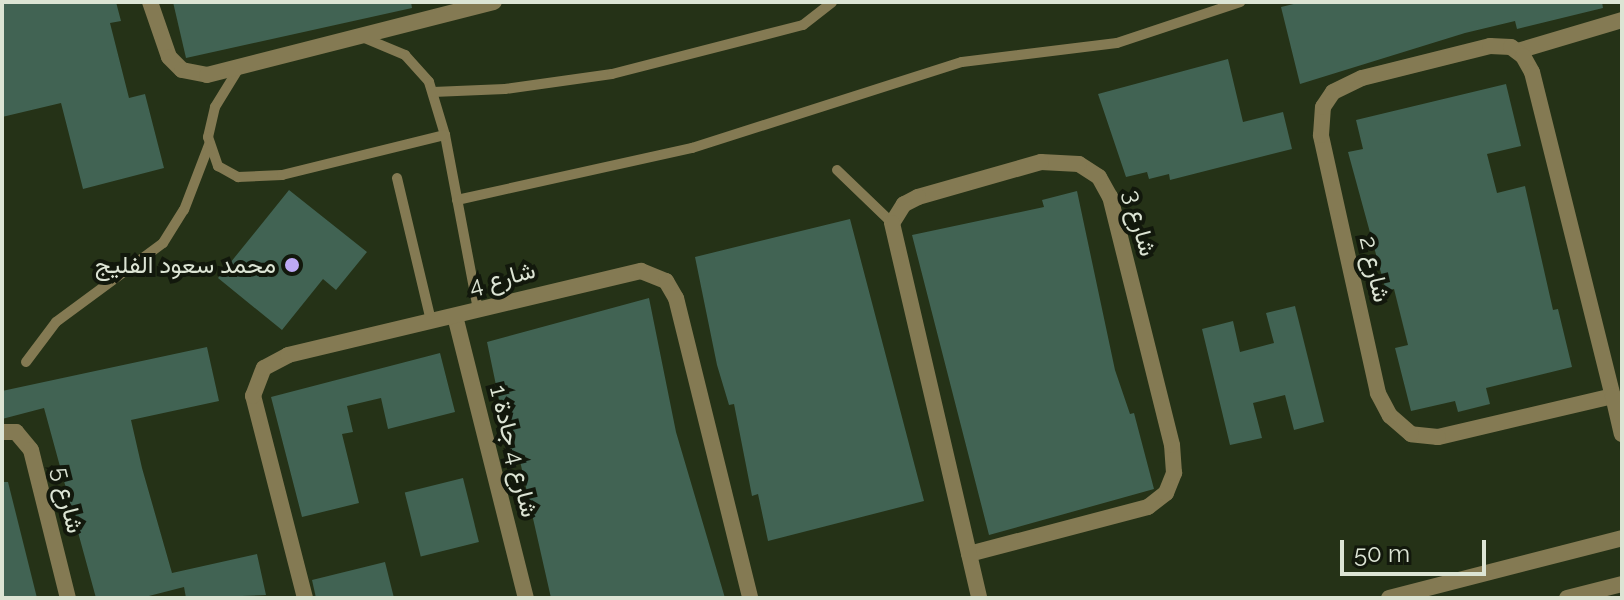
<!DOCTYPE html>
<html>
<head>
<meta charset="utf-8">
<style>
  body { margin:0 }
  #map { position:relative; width:1624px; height:600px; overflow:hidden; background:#253217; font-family:Raleway,Vazirmatn,sans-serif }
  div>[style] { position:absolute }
  .building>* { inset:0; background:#416353; transform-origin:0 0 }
  .service>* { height:10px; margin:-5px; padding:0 5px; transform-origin:5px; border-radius:5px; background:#847a53 }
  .minor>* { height:16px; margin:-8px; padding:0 8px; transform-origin:8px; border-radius:8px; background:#847a53 }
  .tertiary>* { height:16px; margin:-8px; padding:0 8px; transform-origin:8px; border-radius:8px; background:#847a53 }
  .dots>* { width:22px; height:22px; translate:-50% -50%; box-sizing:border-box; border:4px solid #12180c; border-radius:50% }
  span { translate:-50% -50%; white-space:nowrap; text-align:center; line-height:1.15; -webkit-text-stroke:8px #12180c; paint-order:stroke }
  .street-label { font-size:24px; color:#dce4d4 }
  .poi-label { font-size:24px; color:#dce4d4 }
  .right { translate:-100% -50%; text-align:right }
  .frame { position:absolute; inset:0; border:4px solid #dce4d4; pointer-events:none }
  .scale { position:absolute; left:1340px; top:540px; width:146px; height:36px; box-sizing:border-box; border:4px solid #dce4d4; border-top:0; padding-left:10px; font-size:24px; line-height:28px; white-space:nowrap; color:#dce4d4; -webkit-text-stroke:6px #12180c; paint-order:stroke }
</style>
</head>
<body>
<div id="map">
  <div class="building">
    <div style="clip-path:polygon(2px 2px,116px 2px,121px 21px,110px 23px,129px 98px,145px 94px,164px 168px,83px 189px,61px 103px,2px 117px)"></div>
    <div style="clip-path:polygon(173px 2px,411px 2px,412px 8px,186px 58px)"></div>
    <div style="clip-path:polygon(1302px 2px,1602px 2px,1603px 8px,1517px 29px,1515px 21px,1465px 33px,1300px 84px,1281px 7px)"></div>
    <div style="clip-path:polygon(1228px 59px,1243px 122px,1283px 112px,1292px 149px,1170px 180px,1169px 174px,1149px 179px,1147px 172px,1126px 177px,1098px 94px)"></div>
    <div style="clip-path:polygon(1506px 84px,1521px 146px,1487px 154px,1497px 193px,1525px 186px,1553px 310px,1558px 309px,1572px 367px,1486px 388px,1490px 404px,1458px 412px,1455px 401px,1411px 411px,1395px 348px,1408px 345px,1394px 289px,1386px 291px,1348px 152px,1363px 149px,1356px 120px)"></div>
    <div style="clip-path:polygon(289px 190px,367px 252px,336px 290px,323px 279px,282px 330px,218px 278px)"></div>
    <div style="clip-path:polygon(1077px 191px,1115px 370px,1130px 414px,1134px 413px,1154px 489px,989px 535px,912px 235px,1044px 207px,1042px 200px)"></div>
    <div style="clip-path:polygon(850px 219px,924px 501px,768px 541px,758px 494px,752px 496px,734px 404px,729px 405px,717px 365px,695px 257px)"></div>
    <div style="clip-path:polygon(649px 298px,676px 432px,725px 598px,551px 598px,520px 461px,512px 462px,487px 342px)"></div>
    <div style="clip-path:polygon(1295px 306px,1324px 422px,1294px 430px,1285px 395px,1253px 403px,1262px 438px,1230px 445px,1202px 329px,1233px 321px,1240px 352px,1274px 343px,1266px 313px)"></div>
    <div style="clip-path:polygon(207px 347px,219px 401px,131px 420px,142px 468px,172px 573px,257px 554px,266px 595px,186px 598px,184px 587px,141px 598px,96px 598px,44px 408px,2px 419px,2px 391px)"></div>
    <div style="clip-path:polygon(440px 353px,455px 412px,388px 429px,381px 398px,347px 406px,353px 432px,342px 434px,359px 503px,302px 517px,271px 397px)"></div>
    <div style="left:463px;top:478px;width:66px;height:60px;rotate:76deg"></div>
    <div style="clip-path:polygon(2px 482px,8px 482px,37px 598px,2px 598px)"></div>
    <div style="clip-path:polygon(385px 562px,394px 598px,316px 598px,312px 580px)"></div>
  </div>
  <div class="service">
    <div style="left:362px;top:37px;width:47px;rotate:22.7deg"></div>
    <div style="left:405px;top:55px;width:36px;rotate:48deg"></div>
    <div style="left:429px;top:82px;width:55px;rotate:73.2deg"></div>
    <div style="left:445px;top:135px;width:178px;rotate:79.3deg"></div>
    <div style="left:239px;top:68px;width:46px;rotate:121.6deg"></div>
    <div style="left:215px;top:107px;width:31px;rotate:103deg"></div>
    <div style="left:208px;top:137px;width:31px;rotate:71deg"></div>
    <div style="left:218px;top:166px;width:23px;rotate:29deg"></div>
    <div style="left:238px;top:177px;width:44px;rotate:-2.6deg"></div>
    <div style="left:282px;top:175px;width:168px;rotate:-13.8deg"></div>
    <div style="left:433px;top:92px;width:72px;rotate:-2.4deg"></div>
    <div style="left:505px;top:89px;width:108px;rotate:-8deg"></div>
    <div style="left:612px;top:74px;width:197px;rotate:-14.4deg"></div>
    <div style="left:803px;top:25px;width:37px;rotate:-38deg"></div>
    <div style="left:837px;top:170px;width:76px;rotate:43.9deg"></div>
    <div style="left:397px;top:178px;width:147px;rotate:76.6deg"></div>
    <div style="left:457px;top:200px;width:241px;rotate:-12.5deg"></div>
    <div style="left:692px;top:148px;width:283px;rotate:-17.7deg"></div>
    <div style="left:962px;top:62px;width:156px;rotate:-7deg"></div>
    <div style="left:1117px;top:43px;width:130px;rotate:-18.4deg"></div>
    <div style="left:26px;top:362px;width:50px;rotate:-53.1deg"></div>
    <div style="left:56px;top:322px;width:133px;rotate:-36.4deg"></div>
    <div style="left:163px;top:243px;width:39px;rotate:-58deg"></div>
    <div style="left:184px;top:210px;width:70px;rotate:-69deg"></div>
  </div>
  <div class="minor">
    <div style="left:150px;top:2px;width:58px;rotate:70.9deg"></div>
    <div style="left:169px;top:57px;width:18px;rotate:45deg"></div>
    <div style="left:182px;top:70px;width:25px;rotate:11deg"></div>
    <div style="left:207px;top:75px;width:296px;rotate:-14.3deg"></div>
    <div style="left:1518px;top:51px;width:109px;rotate:-16.6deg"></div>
    <div style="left:455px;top:316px;width:291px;rotate:75.9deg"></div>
    <div style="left:1613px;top:396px;width:180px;rotate:166.8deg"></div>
    <div style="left:1438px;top:437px;width:27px;rotate:-174deg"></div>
    <div style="left:1411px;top:434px;width:28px;rotate:-139deg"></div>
    <div style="left:1390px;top:416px;width:26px;rotate:-118deg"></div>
    <div style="left:1378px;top:393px;width:264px;rotate:-102.5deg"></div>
    <div style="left:1321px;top:135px;width:28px;rotate:-86deg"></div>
    <div style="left:1323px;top:107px;width:18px;rotate:-56deg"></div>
    <div style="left:1333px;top:92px;width:32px;rotate:-26deg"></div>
    <div style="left:1362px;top:78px;width:132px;rotate:-14deg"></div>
    <div style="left:1490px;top:46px;width:21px;rotate:3deg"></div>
    <div style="left:1511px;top:47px;width:15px;rotate:37deg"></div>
    <div style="left:1523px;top:56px;width:18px;rotate:61deg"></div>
    <div style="left:1532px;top:72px;width:334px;rotate:76deg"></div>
    <div style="left:1613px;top:396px;width:39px;rotate:77deg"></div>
    <div style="left:2px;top:432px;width:14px"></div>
    <div style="left:16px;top:432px;width:23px;rotate:50deg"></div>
    <div style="left:31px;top:450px;width:153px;rotate:76deg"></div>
    <div style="left:969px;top:554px;width:185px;rotate:-14.7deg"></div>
    <div style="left:1148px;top:507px;width:23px;rotate:-38deg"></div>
    <div style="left:1166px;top:493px;width:22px;rotate:-68deg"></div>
    <div style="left:1174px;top:473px;width:28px;rotate:-94deg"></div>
    <div style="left:1172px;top:445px;width:256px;rotate:-104deg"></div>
    <div style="left:1110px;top:197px;width:23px;rotate:-119deg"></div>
    <div style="left:1099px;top:177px;width:24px;rotate:-147deg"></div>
    <div style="left:1079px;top:164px;width:38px;rotate:-177deg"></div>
    <div style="left:1041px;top:162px;width:128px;rotate:164.1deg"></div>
    <div style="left:918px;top:197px;width:16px;rotate:153deg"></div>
    <div style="left:904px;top:204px;width:22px;rotate:122deg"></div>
    <div style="left:892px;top:223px;width:385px;rotate:76.9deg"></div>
    <div style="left:305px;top:598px;width:209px;rotate:-104.4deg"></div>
    <div style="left:253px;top:396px;width:30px;rotate:-69deg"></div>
    <div style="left:264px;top:368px;width:27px;rotate:-28deg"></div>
    <div style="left:288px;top:355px;width:363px;rotate:-13.4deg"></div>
    <div style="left:641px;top:271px;width:27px;rotate:22deg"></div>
    <div style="left:666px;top:281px;width:20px;rotate:60deg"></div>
    <div style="left:676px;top:298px;width:309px;rotate:76.1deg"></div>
  </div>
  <div class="tertiary">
    <div style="left:1389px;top:598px;width:241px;rotate:-14.4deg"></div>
    <div style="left:1567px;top:598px;width:57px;rotate:-14.3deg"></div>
  </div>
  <div class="dots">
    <div style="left:292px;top:265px;background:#bea9f5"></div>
  </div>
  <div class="street-label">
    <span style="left:1140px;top:223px;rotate:75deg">شارع 3</span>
    <span style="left:1375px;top:269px;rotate:77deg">شارع 2</span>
    <span style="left:502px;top:278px;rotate:-15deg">شارع 4</span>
    <span style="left:514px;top:451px;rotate:76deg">شارع 4 جادة 1</span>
    <span style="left:68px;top:500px;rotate:76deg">شارع 5</span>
  </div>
  <div class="poi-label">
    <span class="right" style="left:276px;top:265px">محمد سعود الفليج</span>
  </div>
  <div class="frame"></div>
  <div class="scale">50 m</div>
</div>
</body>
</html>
